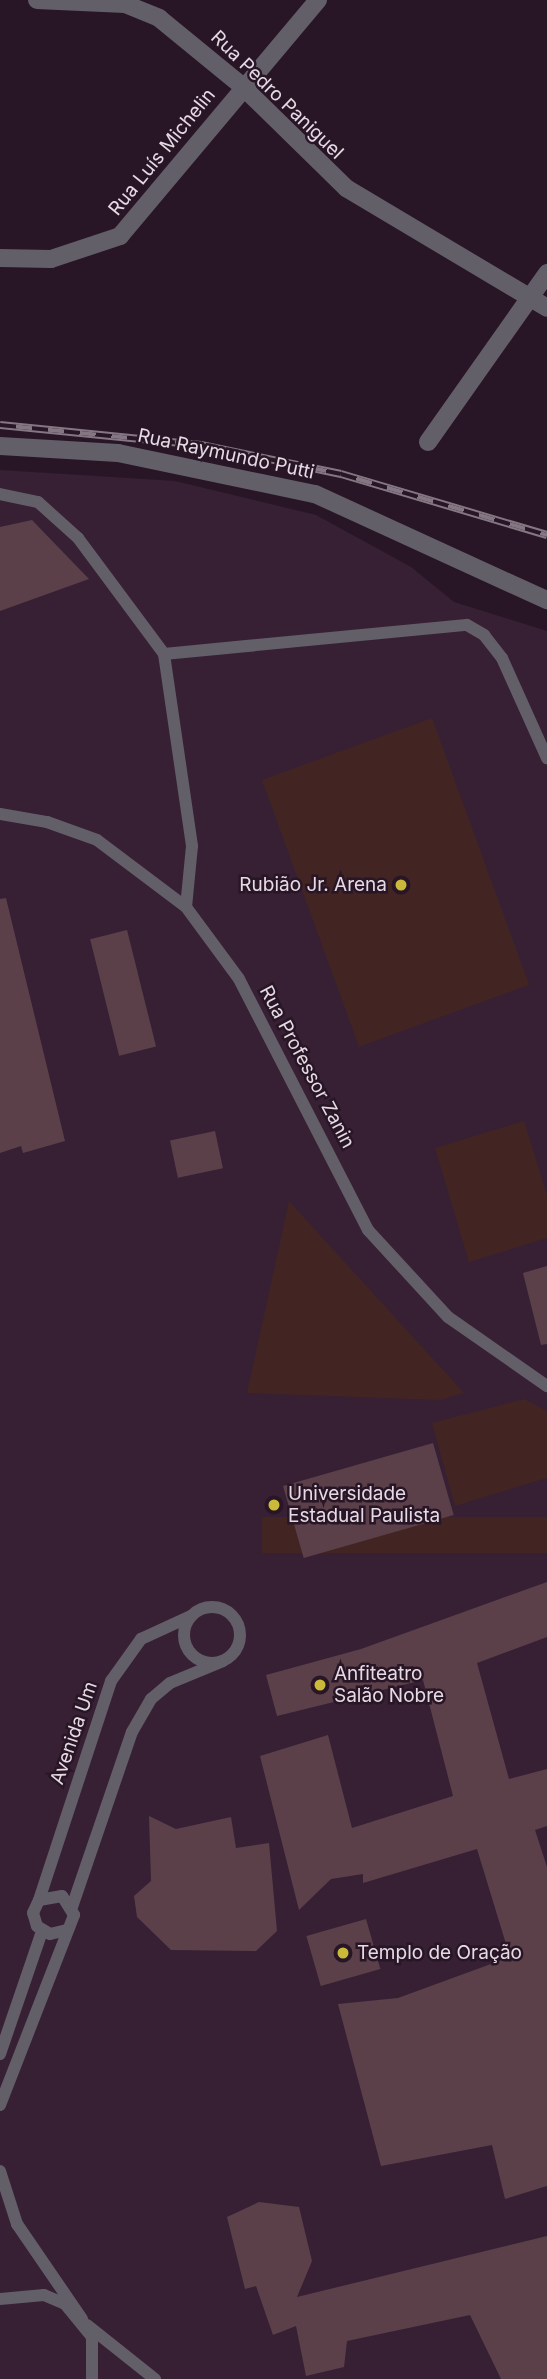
<!DOCTYPE html>
<html>
<head>
<meta charset="utf-8">
<style>
  body { margin:0 }
  #map { position:relative; width:547px; height:2379px; overflow:hidden; background:#281626; font-family:Inter,sans-serif }
  div>[style] { position:absolute }
  .built>* { inset:0; background:#372034 }
  .green>* { inset:0; background:#422423; transform-origin:0 0 }
  .building>* { inset:0; background:#5b4049; transform-origin:0 0 }
  .service>* { height:12px; margin:-6px; padding:0 6px; transform-origin:6px; border-radius:6px; background:#635f69 }
  .service>.ring { margin:-6px; padding:0; box-sizing:content-box; background:none; border:12px solid #635f69; border-radius:50% }
  .minor>* { height:18px; margin:-9px; padding:0 9px; transform-origin:9px; border-radius:9px; background:#635f69 }
  .tertiary>* { height:18px; margin:-9px; padding:0 9px; transform-origin:9px; border-radius:9px; background:#635f69 }
  .rail>* { height:8px; margin-top:-4px; transform-origin:0; background:repeating-linear-gradient(90deg,#281626 0 16px,#857683 0 32px); box-sizing:border-box; border-block:2px solid #857683 }
  .dots>* { width:19px; height:19px; translate:-50% -50%; box-sizing:border-box; border:4px solid #281626; border-radius:50% }
  span { translate:-50% -50%; white-space:nowrap; text-align:center; line-height:1.15; -webkit-text-stroke:5px #281626; paint-order:stroke }
  .street-label { font-size:19px; color:#e6dae4 }
  .poi-label { font-size:19px; color:#e6dae4 }
  .right { translate:-100% -50%; text-align:right }
  .left { translate:0 -50%; text-align:left }
</style>
</head>
<body>
<div id="map">
  <div class="built">
    <div style="clip-path:polygon(0 470px,175px 481px,316px 515px,411px 567px,454px 602px,547px 631px,547px 2379px,0 2379px)"></div>
  </div>
  <div class="green">
    <div style="left:432px;top:718px;width:284px;height:181px;rotate:70deg"></div>
    <div style="clip-path:polygon(524px 1121px,547px 1195px,547px 1238px,469px 1262px,435px 1148px)"></div>
    <div style="clip-path:polygon(289px 1201px,464px 1393px,440px 1400px,247px 1393px)"></div>
    <div style="clip-path:polygon(524px 1399px,547px 1411px,547px 1478px,455px 1506px,432px 1423px)"></div>
    <div style="left:547px;top:1517px;width:36px;height:285px;rotate:90deg"></div>
  </div>
  <div class="building">
    <div style="clip-path:polygon(32px 520px,89px 579px,0 611px,0 527px)"></div>
    <div style="clip-path:polygon(6px 898px,65px 1141px,23px 1153px,21px 1146px,0 1153px,0 899px)"></div>
    <div style="left:127px;top:930px;width:120px;height:38px;rotate:76deg"></div>
    <div style="left:215px;top:1131px;width:38px;height:46px;rotate:78deg"></div>
    <div style="clip-path:polygon(547px 1266px,547px 1344px,541px 1345px,523px 1273px)"></div>
    <div style="left:433px;top:1443px;width:75px;height:156px;rotate:74deg"></div>
    <div style="clip-path:polygon(547px 1582px,547px 1637px,477px 1663px,509px 1779px,547px 1769px,547px 1826px,535px 1830px,547px 1867px,547px 2186px,505px 2199px,492px 2145px,381px 2166px,338px 2004px,398px 1998px,510px 1957px,477px 1849px,363px 1883px,363px 1874px,331px 1879px,299px 1910px,260px 1756px,328px 1735px,352px 1828px,453px 1796px,423px 1680px,277px 1716px,266px 1675px,361px 1649px)"></div>
    <div style="clip-path:polygon(149px 1816px,176px 1829px,231px 1817px,236px 1848px,269px 1843px,277px 1931px,256px 1951px,171px 1950px,137px 1917px,134px 1896px,151px 1881px)"></div>
    <div style="left:366px;top:1919px;width:52px;height:62px;rotate:74deg"></div>
    <div style="clip-path:polygon(259px 2202px,299px 2207px,312px 2261px,297px 2297px,547px 2236px,547px 2379px,501px 2379px,470px 2315px,347px 2341px,344px 2367px,306px 2376px,296px 2326px,273px 2335px,256px 2286px,245px 2289px,227px 2217px)"></div>
  </div>
  <div class="service">
    <div style="left:0;top:494px;width:39px;rotate:12deg"></div>
    <div style="left:38px;top:502px;width:54px;rotate:42deg"></div>
    <div style="left:78px;top:538px;width:144px;rotate:53.4deg"></div>
    <div style="left:164px;top:654px;width:194px;rotate:81.7deg"></div>
    <div style="left:192px;top:846px;width:61px;rotate:95.6deg"></div>
    <div style="left:164px;top:654px;width:304px;rotate:-5.5deg"></div>
    <div style="left:467px;top:625px;width:20px;rotate:30deg"></div>
    <div style="left:484px;top:635px;width:29px;rotate:52deg"></div>
    <div style="left:502px;top:658px;width:110px;rotate:65.8deg"></div>
    <div style="left:0;top:814px;width:48px;rotate:9.7deg"></div>
    <div style="left:47px;top:822px;width:53px;rotate:19.8deg"></div>
    <div style="left:97px;top:840px;width:111px;rotate:37deg"></div>
    <div style="left:186px;top:907px;width:89px;rotate:53.6deg"></div>
    <div style="left:239px;top:979px;width:282px;rotate:62.8deg"></div>
    <div style="left:368px;top:1230px;width:118px;rotate:47.4deg"></div>
    <div style="left:448px;top:1317px;width:121px;rotate:34.9deg"></div>
    <div class="ring" style="left:184px;top:1607px;width:44px;height:44px"></div>
    <div style="left:39px;top:1900px;width:231px;rotate:-71.8deg"></div>
    <div style="left:111px;top:1681px;width:52px;rotate:-54.5deg"></div>
    <div style="left:141px;top:1639px;width:55px;rotate:-24.7deg"></div>
    <div style="left:72px;top:1907px;width:185px;rotate:-71.1deg"></div>
    <div style="left:132px;top:1732px;width:38px;rotate:-60deg"></div>
    <div style="left:151px;top:1699px;width:25px;rotate:-40deg"></div>
    <div style="left:170px;top:1683px;width:57px;rotate:-22.5deg"></div>
    <div style="left:0;top:2054px;width:130px;rotate:-71.1deg"></div>
    <div style="left:0;top:2105px;width:204px;rotate:-68.7deg"></div>
    <div style="left:74px;top:1915px;width:22px;rotate:-122deg"></div>
    <div style="left:62px;top:1896px;width:23px;rotate:170deg"></div>
    <div style="left:39px;top:1900px;width:14px;rotate:115deg"></div>
    <div style="left:33px;top:1913px;width:14px;rotate:73deg"></div>
    <div style="left:37px;top:1926px;width:15px;rotate:32deg"></div>
    <div style="left:50px;top:1934px;width:17px;rotate:-13deg"></div>
    <div style="left:0;top:2171px;width:56px;rotate:72.2deg"></div>
    <div style="left:17px;top:2224px;width:115px;rotate:55.6deg"></div>
    <div style="left:0;top:2299px;width:44px;rotate:-5.2deg"></div>
    <div style="left:44px;top:2295px;width:23px;rotate:23deg"></div>
    <div style="left:65px;top:2304px;width:43px;rotate:50.7deg"></div>
    <div style="left:92px;top:2337px;width:42px;rotate:90deg"></div>
    <div style="left:87px;top:2325px;width:87px;rotate:38.5deg"></div>
  </div>
  <div class="minor">
    <div style="left:37px;top:0;width:88px;rotate:2.6deg"></div>
    <div style="left:125px;top:4px;width:37px;rotate:22deg"></div>
    <div style="left:159px;top:18px;width:107px;rotate:39.3deg"></div>
    <div style="left:242px;top:86px;width:146px;rotate:44.4deg"></div>
    <div style="left:346px;top:188px;width:234px;rotate:30.8deg"></div>
    <div style="left:0;top:258px;width:51px;rotate:1.1deg"></div>
    <div style="left:51px;top:259px;width:73px;rotate:-18.4deg"></div>
    <div style="left:120px;top:236px;width:308px;rotate:-50deg"></div>
    <div style="left:428px;top:442px;width:207px;rotate:-54.8deg"></div>
  </div>
  <div class="tertiary">
    <div style="left:0;top:446px;width:118px;rotate:3.4deg"></div>
    <div style="left:118px;top:453px;width:201px;rotate:11.8deg"></div>
    <div style="left:315px;top:494px;width:255px;rotate:24.6deg"></div>
  </div>
  <div class="rail">
    <div style="left:0;top:425px;width:202px;rotate:5.7deg"></div>
    <div style="left:201px;top:445px;width:143px;rotate:11.7deg"></div>
    <div style="left:341px;top:474px;width:215px;rotate:16.5deg"></div>
  </div>
  <div class="dots">
    <div style="left:401px;top:885px;background:#cbba39"></div>
    <div style="left:274px;top:1505px;background:#cbba39"></div>
    <div style="left:320px;top:1685px;background:#cbba39"></div>
    <div style="left:343px;top:1953px;background:#cbba39"></div>
  </div>
  <div class="street-label">
    <span style="left:277px;top:95px;rotate:44deg">Rua Pedro Paniguel</span>
    <span style="left:162px;top:152px;rotate:-51deg">Rua Luís Michelin</span>
    <span style="left:226px;top:454px;rotate:12deg">Rua Raymundo Putti</span>
    <span style="left:307px;top:1067px;rotate:62deg">Rua Professor Zanin</span>
    <span style="left:74px;top:1733px;rotate:-71deg">Avenida Um</span>
  </div>
  <div class="poi-label">
    <span class="right" style="left:387px;top:885px">Rubião Jr. Arena</span>
    <span class="left" style="left:288px;top:1505px">Universidade<br>Estadual Paulista</span>
    <span class="left" style="left:334px;top:1685px">Anfiteatro<br>Salão Nobre</span>
    <span class="left" style="left:357px;top:1953px">Templo de Oração</span>
  </div>
</div>
</body>
</html>
